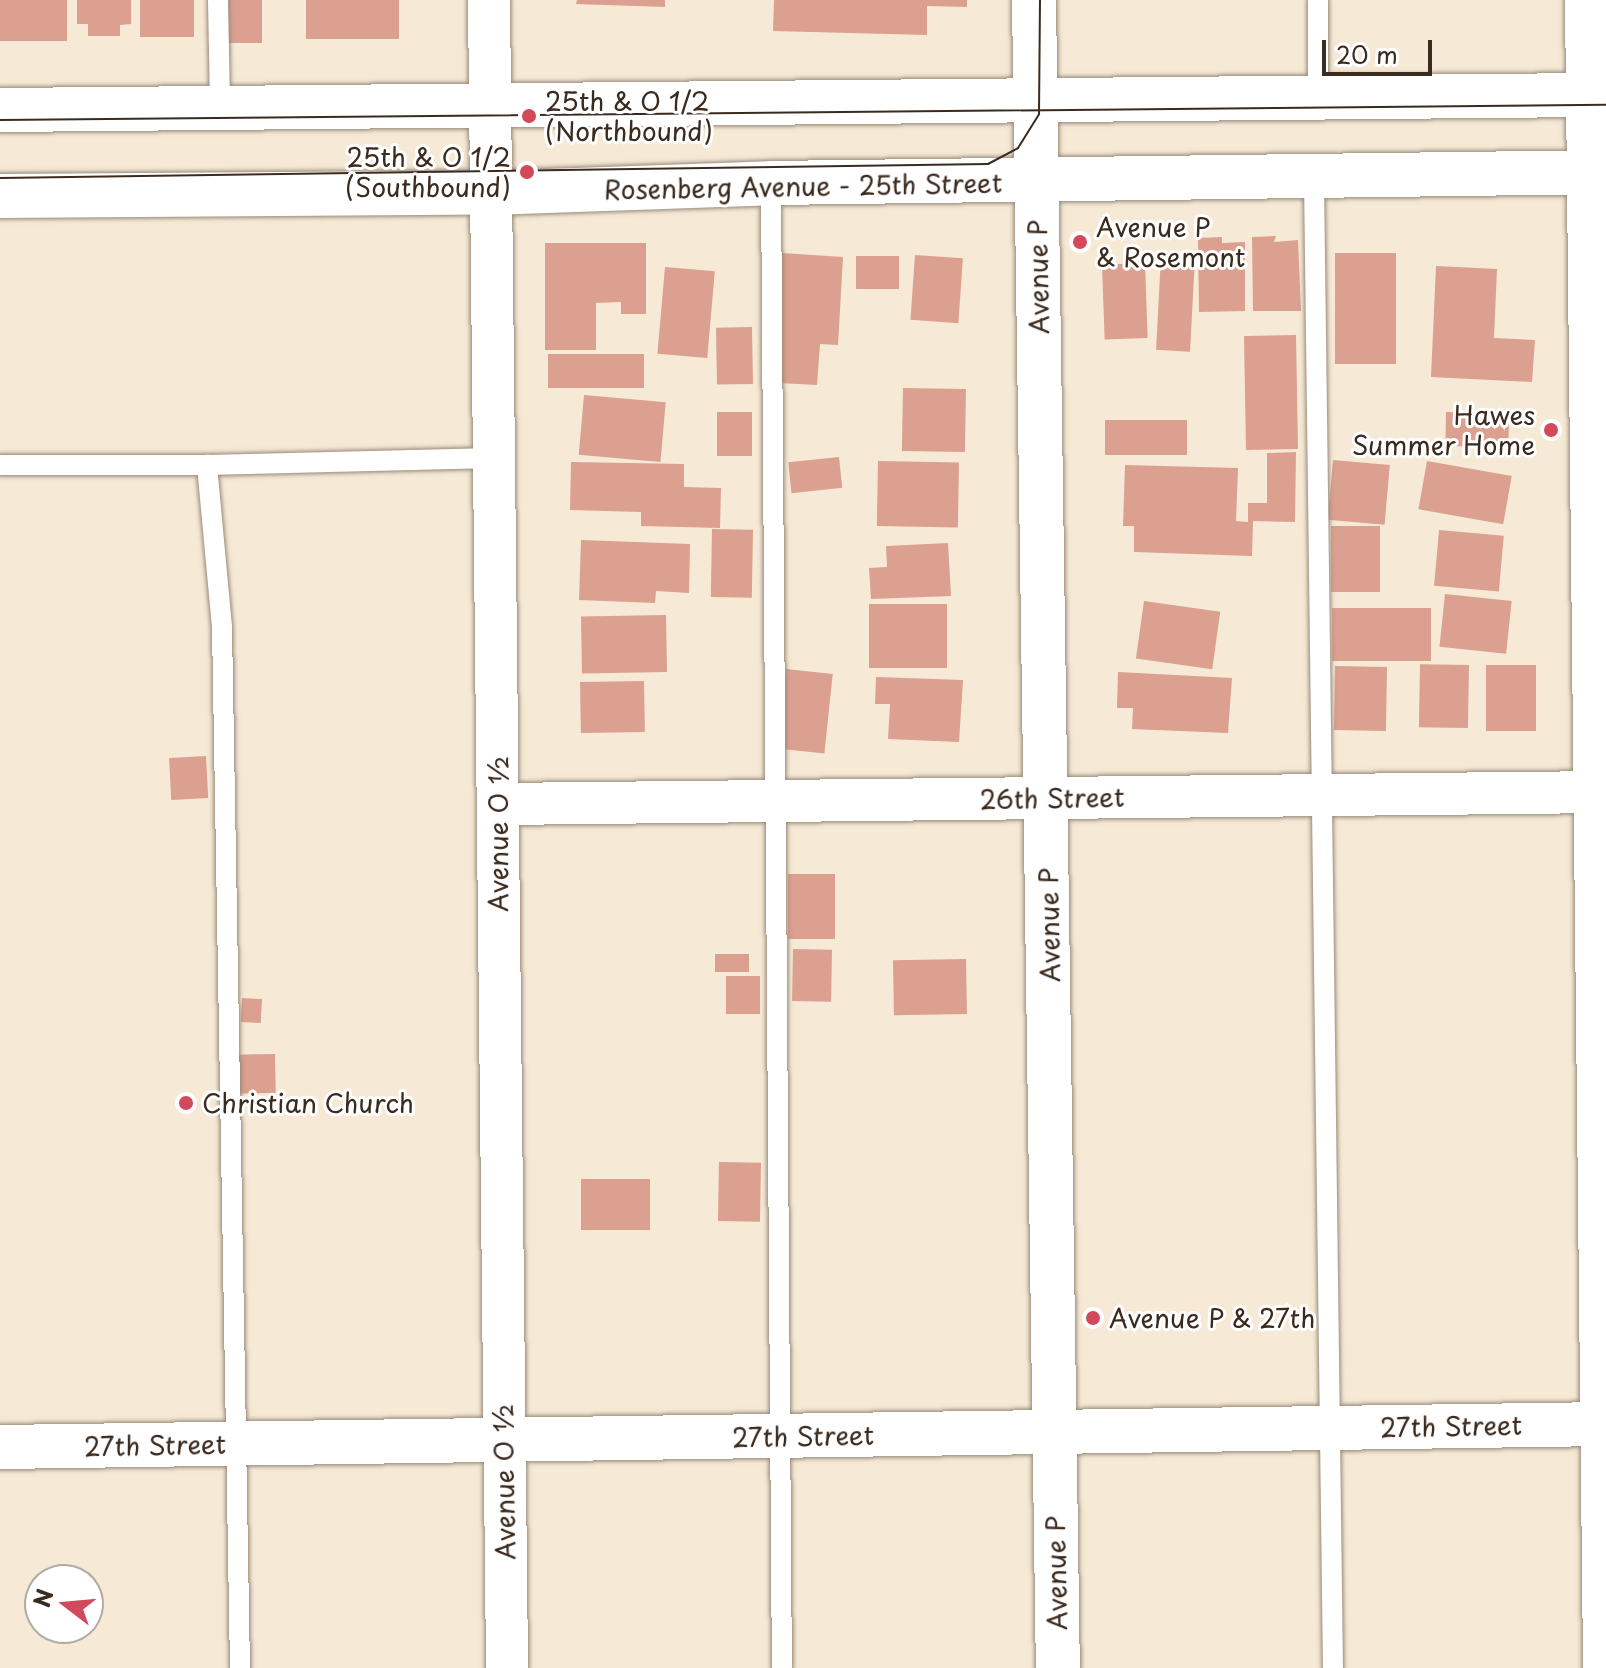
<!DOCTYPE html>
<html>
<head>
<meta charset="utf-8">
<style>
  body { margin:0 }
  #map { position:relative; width:1606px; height:1668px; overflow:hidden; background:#f6e9d5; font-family:"Playpen Sans",sans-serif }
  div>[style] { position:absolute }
  .building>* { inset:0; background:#dba08f; transform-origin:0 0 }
  .roads { filter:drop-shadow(0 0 2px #988a7a) drop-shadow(0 0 2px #988a7a) }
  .lane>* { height:20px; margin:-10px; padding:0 10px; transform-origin:10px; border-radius:10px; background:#fff }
  .street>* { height:42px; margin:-21px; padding:0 21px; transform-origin:21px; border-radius:21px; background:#fff }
  .secondary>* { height:44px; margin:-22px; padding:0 22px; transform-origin:22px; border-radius:22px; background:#fff }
  .primary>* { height:44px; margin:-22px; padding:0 22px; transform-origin:22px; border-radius:22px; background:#fff }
  .tram>* { height:2px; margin:-1px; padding:0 1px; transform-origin:1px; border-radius:1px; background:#3b2a1e }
  .dots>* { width:22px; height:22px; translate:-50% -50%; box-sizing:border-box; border:4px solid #fff; border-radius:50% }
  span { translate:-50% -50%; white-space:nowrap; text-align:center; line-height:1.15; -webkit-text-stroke:6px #fff; paint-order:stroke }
  .poi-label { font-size:26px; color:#3b2a1e }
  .left { translate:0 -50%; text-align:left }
  .right { translate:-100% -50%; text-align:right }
  .street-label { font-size:26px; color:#3b2a1e }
  .north { position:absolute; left:24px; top:1564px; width:80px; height:80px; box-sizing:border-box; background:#fff; border:2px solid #b1aaa5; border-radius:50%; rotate:286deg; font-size:22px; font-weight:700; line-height:32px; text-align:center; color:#3b2a1e }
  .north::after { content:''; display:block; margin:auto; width:28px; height:36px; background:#d1495b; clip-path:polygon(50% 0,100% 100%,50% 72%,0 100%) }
  .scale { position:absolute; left:1322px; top:40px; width:110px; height:36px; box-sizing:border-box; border:4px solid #3b2a1e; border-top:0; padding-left:10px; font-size:24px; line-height:28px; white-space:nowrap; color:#3b2a1e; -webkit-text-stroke:6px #fff; paint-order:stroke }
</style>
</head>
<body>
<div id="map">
  <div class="building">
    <div style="left:0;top:0;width:67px;height:41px"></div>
    <div style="clip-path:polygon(77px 0,131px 0,131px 24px,120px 25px,120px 36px,88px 36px,88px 24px,77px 24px)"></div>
    <div style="left:140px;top:0;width:54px;height:37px"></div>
    <div style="left:227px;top:0;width:35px;height:43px"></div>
    <div style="left:306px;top:0;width:93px;height:39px"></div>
    <div style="clip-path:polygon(577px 0,665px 0,665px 7px,576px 4px)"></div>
    <div style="clip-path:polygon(774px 0,967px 0,967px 7px,927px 6px,927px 35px,773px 31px)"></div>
    <div style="clip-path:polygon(1276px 236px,1274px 242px,1298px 240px,1301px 311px,1253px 311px,1252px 237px)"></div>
    <div style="clip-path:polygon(1222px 237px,1222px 243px,1245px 242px,1245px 311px,1199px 312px,1198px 238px)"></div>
    <div style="clip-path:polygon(545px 243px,646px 243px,646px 314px,621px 314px,621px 302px,596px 303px,596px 350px,545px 350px)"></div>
    <div style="clip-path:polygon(782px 253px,843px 257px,838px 345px,820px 344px,817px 385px,778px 383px)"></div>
    <div style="left:1335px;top:253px;width:61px;height:111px"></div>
    <div style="left:915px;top:255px;width:48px;height:65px;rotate:4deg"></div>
    <div style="left:856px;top:256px;width:43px;height:33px"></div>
    <div style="left:1161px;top:256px;width:34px;height:94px;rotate:3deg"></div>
    <div style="left:1145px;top:263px;width:75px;height:43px;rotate:88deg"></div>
    <div style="clip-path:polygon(1436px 266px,1497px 269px,1494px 338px,1535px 340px,1532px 382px,1431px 377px)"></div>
    <div style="left:665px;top:267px;width:50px;height:87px;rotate:5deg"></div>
    <div style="left:752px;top:327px;width:57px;height:36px;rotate:89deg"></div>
    <div style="left:1296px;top:335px;width:114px;height:52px;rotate:89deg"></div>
    <div style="left:548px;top:354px;width:96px;height:34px"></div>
    <div style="left:903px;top:388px;width:63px;height:63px;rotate:1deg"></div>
    <div style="left:584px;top:395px;width:82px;height:60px;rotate:5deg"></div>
    <div style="left:717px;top:412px;width:35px;height:44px"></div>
    <div style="left:1446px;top:412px;width:63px;height:34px;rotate:1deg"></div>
    <div style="left:1105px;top:420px;width:82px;height:35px"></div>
    <div style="clip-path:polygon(1296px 452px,1295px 522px,1253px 521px,1252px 556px,1134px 552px,1134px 526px,1123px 526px,1125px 465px,1238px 468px,1236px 521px,1248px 522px,1248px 503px,1267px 503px,1267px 453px)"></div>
    <div style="left:839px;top:457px;width:31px;height:51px;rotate:84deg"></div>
    <div style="left:1333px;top:460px;width:57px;height:60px;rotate:5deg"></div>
    <div style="left:878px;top:461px;width:81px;height:65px;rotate:1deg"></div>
    <div style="left:1427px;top:461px;width:86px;height:49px;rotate:10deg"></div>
    <div style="clip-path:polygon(571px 462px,684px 464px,684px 487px,721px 488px,720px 528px,641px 526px,641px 512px,570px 510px)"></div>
    <div style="left:1331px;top:526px;width:49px;height:66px"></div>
    <div style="left:712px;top:529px;width:41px;height:68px;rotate:1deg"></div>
    <div style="left:1439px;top:530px;width:65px;height:56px;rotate:5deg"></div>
    <div style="clip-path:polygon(581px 540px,690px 544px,689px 593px,656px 591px,655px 603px,579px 600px)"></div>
    <div style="clip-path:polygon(948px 543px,951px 596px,871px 599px,869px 568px,887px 567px,886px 546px)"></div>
    <div style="left:1445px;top:594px;width:67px;height:53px;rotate:6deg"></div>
    <div style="left:1144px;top:601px;width:77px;height:58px;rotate:8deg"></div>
    <div style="left:869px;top:604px;width:78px;height:64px"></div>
    <div style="left:1431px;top:608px;width:53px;height:99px;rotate:90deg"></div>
    <div style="left:666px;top:615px;width:57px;height:85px;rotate:89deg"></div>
    <div style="left:1469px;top:665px;width:63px;height:49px;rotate:91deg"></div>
    <div style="left:1486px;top:665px;width:50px;height:66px"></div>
    <div style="left:1387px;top:667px;width:64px;height:52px;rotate:91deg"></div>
    <div style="left:786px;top:669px;width:47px;height:80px;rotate:6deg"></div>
    <div style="clip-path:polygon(1118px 672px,1232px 678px,1228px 733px,1132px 729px,1133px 708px,1117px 708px)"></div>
    <div style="clip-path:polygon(876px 677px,963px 680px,959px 742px,888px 739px,890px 704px,875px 704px)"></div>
    <div style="left:644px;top:681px;width:51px;height:64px;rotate:89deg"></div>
    <div style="left:206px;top:756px;width:42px;height:37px;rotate:87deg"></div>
    <div style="left:788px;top:874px;width:47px;height:65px"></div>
    <div style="left:793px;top:949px;width:39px;height:52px;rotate:1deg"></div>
    <div style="left:715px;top:954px;width:34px;height:18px"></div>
    <div style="left:966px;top:959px;width:55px;height:73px;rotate:89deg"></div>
    <div style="left:726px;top:976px;width:34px;height:38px"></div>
    <div style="left:242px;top:998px;width:20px;height:24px;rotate:3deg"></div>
    <div style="left:275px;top:1054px;width:39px;height:38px;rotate:89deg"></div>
    <div style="left:719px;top:1162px;width:42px;height:59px;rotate:1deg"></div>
    <div style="left:650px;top:1179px;width:51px;height:69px;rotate:90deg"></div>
  </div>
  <div class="roads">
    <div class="lane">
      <div style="left:218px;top:0;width:108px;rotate:88.9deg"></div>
      <div style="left:1318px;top:0;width:98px;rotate:90deg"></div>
      <div style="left:1314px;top:179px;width:1489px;rotate:89.27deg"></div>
      <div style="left:771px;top:183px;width:1485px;rotate:89.58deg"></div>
      <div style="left:0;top:465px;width:207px"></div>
      <div style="left:240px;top:1668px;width:1041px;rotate:-90.99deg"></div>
      <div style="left:222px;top:627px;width:163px;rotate:-95.3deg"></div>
      <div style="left:207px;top:465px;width:287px;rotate:-1.4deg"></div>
    </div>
    <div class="street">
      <div style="left:489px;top:0;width:1668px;rotate:89.38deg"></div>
      <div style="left:1586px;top:0;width:1668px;rotate:89.38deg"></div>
      <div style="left:498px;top:804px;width:1108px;rotate:-0.62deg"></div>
    </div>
    <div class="secondary">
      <div style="left:1034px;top:0;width:1668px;rotate:89.18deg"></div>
      <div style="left:0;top:1447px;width:1606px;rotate:-0.82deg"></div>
    </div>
    <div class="primary">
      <div style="left:0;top:110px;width:1606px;rotate:-0.54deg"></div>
      <div style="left:0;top:196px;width:490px;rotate:-0.4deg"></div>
      <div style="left:490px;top:193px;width:281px;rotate:-2deg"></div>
      <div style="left:771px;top:183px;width:835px;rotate:-0.75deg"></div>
    </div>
  </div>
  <div class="tram">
    <div style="left:0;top:120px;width:1606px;rotate:-0.54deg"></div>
    <div style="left:0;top:178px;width:988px;rotate:-0.81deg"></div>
    <div style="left:988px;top:164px;width:34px;rotate:-28deg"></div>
    <div style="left:1018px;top:148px;width:40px;rotate:-58deg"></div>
    <div style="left:1039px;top:114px;width:114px;rotate:-89.5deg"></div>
  </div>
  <div class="dots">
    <div style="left:529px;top:116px;background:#d1495b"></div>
    <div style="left:527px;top:172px;background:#d1495b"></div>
    <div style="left:1080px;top:242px;background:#d1495b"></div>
    <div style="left:1551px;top:430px;background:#d1495b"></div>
    <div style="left:186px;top:1103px;background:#d1495b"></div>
    <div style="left:1093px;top:1318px;background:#d1495b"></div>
  </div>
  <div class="poi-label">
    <span class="left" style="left:545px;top:116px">25th &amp; O 1/2<br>(Northbound)</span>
    <span class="right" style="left:511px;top:172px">25th &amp; O 1/2<br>(Southbound)</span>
    <span class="left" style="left:1096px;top:242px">Avenue P<br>&amp; Rosemont</span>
    <span class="right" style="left:1535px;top:430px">Hawes<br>Summer Home</span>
    <span class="left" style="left:202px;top:1103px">Christian Church</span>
    <span class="left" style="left:1109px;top:1318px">Avenue P &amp; 27th</span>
  </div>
  <div class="street-label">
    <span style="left:803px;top:186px;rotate:-1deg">Rosenberg Avenue - 25th Street</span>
    <span style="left:1038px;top:277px;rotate:-91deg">Avenue P</span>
    <span style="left:1052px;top:798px;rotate:-1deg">26th Street</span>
    <span style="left:498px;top:834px;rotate:-90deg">Avenue O ½</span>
    <span style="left:1049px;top:925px;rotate:-91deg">Avenue P</span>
    <span style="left:1451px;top:1426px;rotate:-1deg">27th Street</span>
    <span style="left:803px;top:1436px;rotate:-1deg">27th Street</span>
    <span style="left:155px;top:1445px;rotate:-1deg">27th Street</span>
    <span style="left:504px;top:1482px;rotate:-91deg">Avenue O ½</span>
    <span style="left:1056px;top:1573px;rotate:-91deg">Avenue P</span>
  </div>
  <div class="north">N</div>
  <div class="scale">20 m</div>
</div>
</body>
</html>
